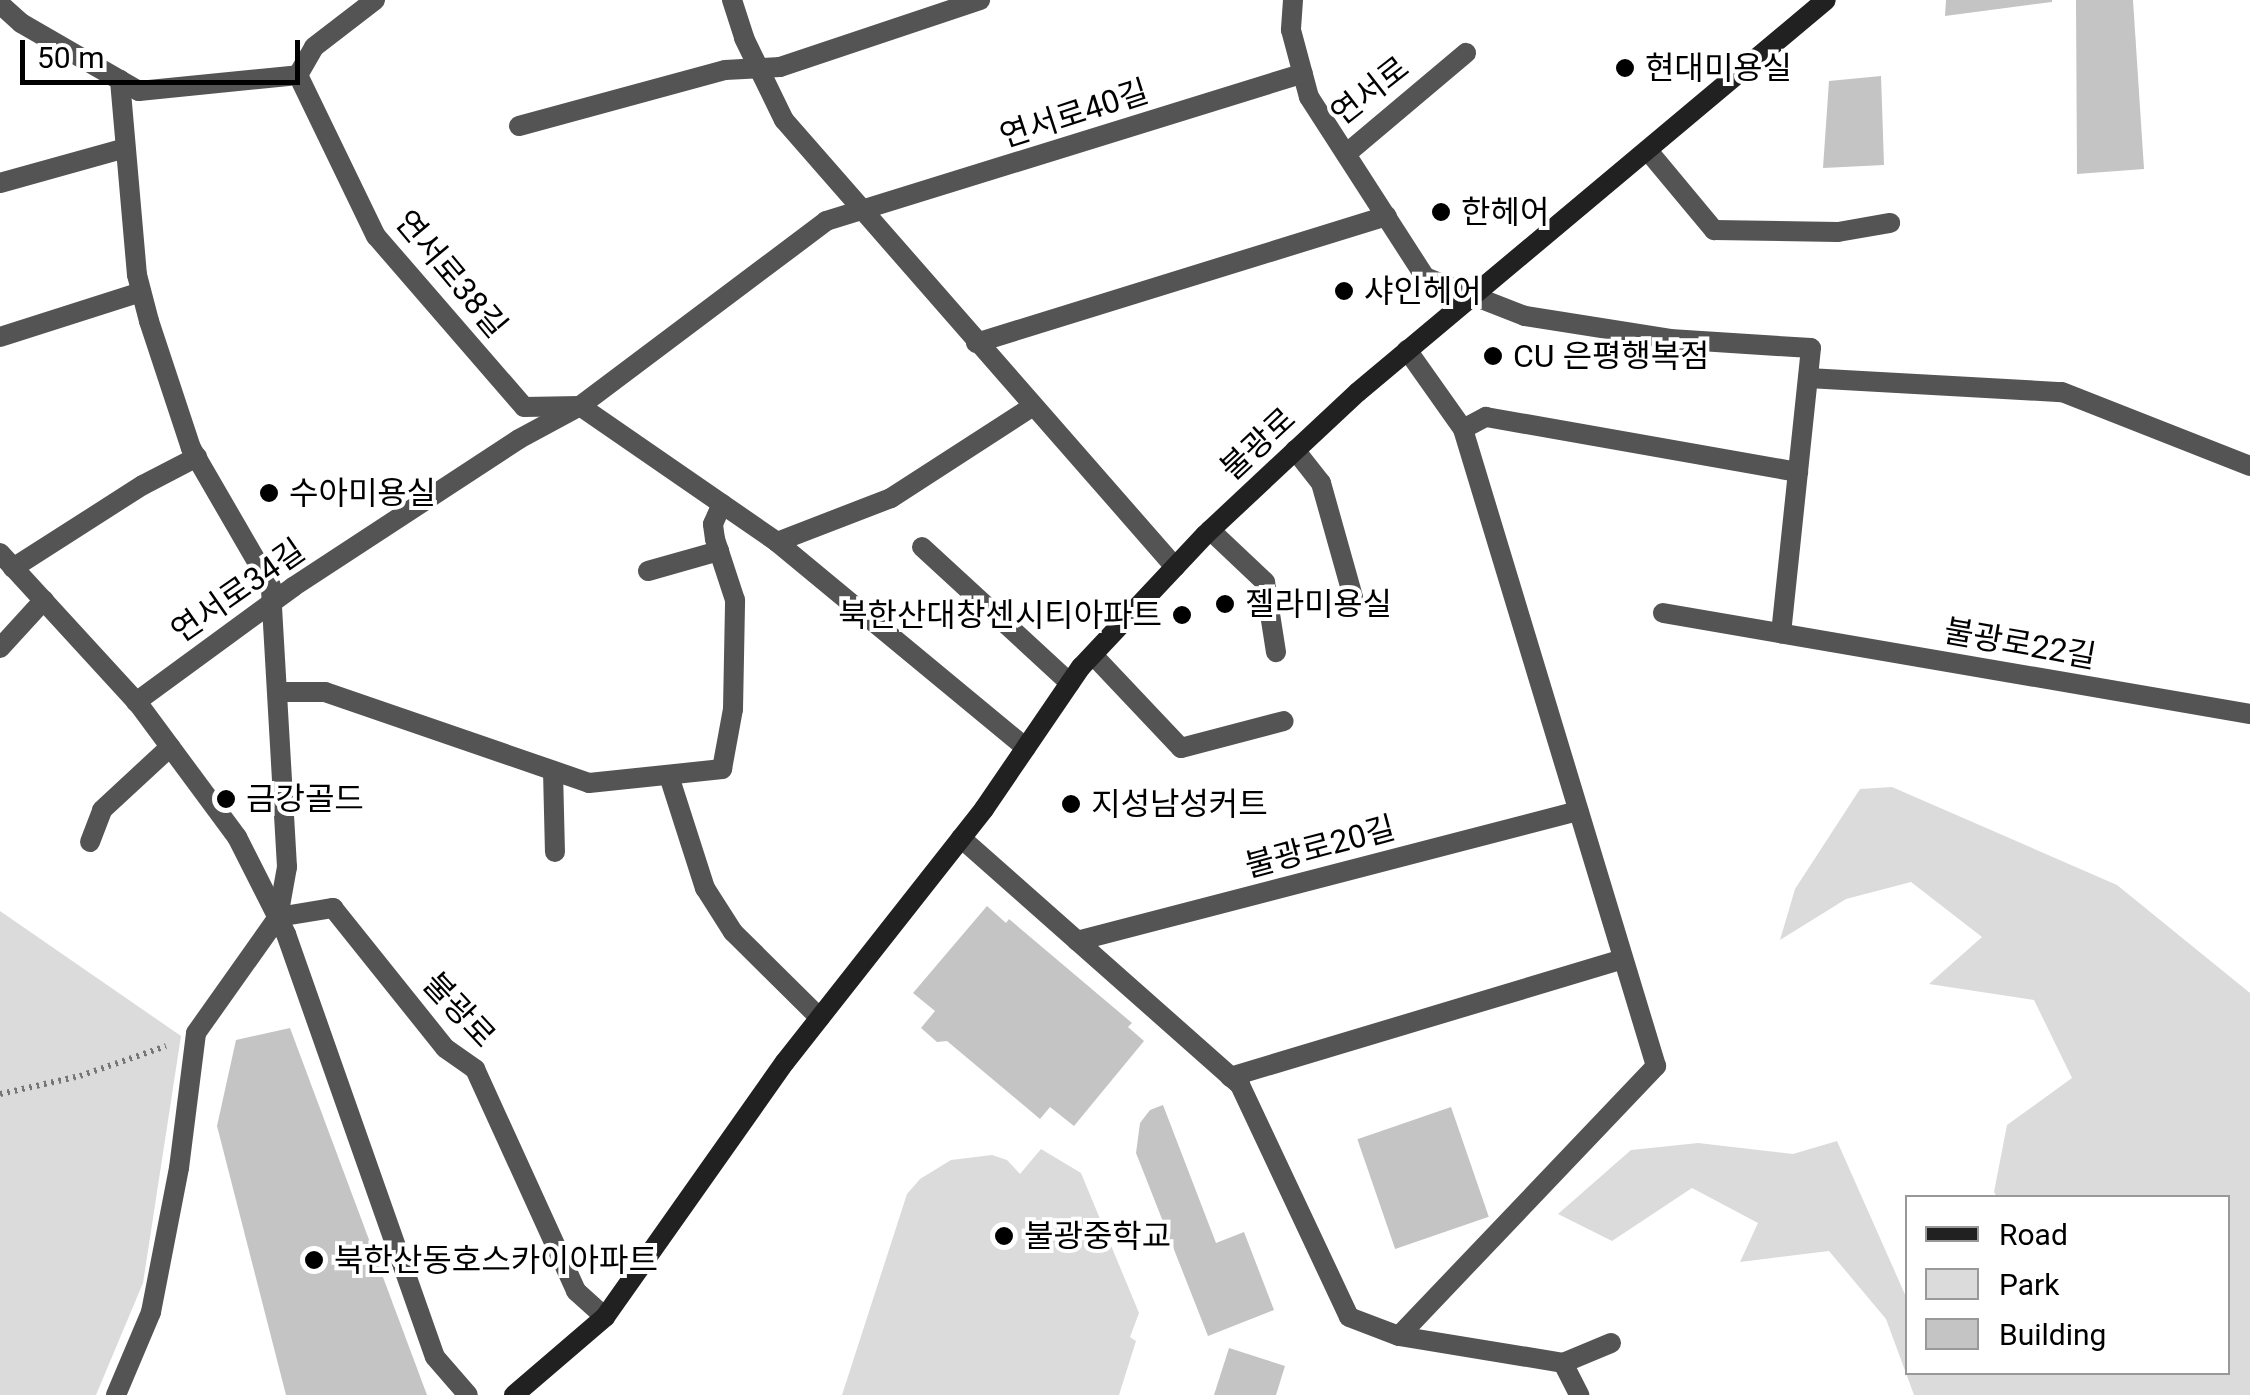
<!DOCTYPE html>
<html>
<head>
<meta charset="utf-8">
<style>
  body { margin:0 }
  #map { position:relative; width:2250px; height:1395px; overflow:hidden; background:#fff; font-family:Roboto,"Noto Sans KR",sans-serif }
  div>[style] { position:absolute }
  .green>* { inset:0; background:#dbdbdb }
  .building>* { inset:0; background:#c4c4c4; transform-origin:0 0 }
  .path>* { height:6px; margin-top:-3px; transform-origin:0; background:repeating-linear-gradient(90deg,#767676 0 2.5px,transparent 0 7.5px) }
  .service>* { height:20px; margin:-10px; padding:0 10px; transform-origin:10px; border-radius:10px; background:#545454 }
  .minor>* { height:20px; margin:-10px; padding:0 10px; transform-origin:10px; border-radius:10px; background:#545454 }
  .tertiary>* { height:20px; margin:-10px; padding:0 10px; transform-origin:10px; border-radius:10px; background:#545454 }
  .secondary>* { height:20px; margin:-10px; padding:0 10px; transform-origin:10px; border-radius:10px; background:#212121 }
  .dots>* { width:28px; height:28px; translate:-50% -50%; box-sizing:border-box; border:5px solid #fff; border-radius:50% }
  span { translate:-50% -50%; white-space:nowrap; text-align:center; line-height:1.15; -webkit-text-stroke:8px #fff; paint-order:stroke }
  .poi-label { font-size:32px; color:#000 }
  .left { translate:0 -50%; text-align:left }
  .right { translate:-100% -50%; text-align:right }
  .street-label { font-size:32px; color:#000 }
  .legend { position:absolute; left:1905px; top:1195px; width:325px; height:180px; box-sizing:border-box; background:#fff; border:2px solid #999; margin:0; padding:12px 18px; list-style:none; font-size:30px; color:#000 }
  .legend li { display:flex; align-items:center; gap:20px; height:50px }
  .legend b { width:50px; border:2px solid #999 }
  .scale { position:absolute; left:20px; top:40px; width:280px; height:45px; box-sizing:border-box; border:5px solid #000; border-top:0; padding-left:12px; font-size:30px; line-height:35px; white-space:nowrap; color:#000; -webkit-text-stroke:8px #fff; paint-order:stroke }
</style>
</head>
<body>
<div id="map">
  <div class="green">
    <div style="clip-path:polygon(1892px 787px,2117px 885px,2250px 993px,2250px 1395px,1914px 1395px,1886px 1319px,1829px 1251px,1740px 1262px,1758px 1223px,1692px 1188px,1612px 1241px,1558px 1214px,1631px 1150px,1698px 1143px,1793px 1154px,1837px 1141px,1907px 1299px,1908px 1372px,2228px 1372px,2228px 1198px,1997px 1197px,1994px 1192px,2007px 1125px,2072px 1078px,2034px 1000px,1929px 984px,1982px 937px,1911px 882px,1846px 899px,1780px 940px,1795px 889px,1860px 789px)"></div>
    <div style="clip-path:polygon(0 911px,181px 1036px,143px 1283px,96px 1395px,0 1395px)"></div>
    <div style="clip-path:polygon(1041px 1149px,1081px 1173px,1139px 1313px,1130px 1337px,1136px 1341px,1119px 1395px,842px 1395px,907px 1194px,920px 1179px,951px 1160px,992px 1155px,1007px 1160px,1020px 1174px)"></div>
  </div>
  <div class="building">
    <div style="clip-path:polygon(1946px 0,2052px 0,2052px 2px,1945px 16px)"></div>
    <div style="clip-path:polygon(2076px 0,2133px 0,2144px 169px,2077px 174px)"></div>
    <div style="clip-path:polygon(1881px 76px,1884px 165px,1823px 168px,1829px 81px)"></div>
    <div style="clip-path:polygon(987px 906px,1006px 923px,1009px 919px,1132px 1023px,1128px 1027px,1144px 1041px,1074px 1126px,1050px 1107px,1040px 1119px,947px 1041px,937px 1042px,921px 1028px,935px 1011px,913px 993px)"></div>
    <div style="clip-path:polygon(290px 1028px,427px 1395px,286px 1395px,217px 1126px,236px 1040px)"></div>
    <div style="clip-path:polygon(1163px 1105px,1216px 1243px,1244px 1232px,1274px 1310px,1208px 1336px,1136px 1153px,1140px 1123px,1150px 1110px)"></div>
    <div style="left:1451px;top:1107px;width:116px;height:99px;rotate:71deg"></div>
    <div style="clip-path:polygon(1229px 1348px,1285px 1366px,1276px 1395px,1214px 1395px)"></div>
  </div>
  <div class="path">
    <div style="left:0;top:1094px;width:82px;rotate:-12.7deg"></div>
    <div style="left:80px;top:1076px;width:91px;rotate:-19.2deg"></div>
  </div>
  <div class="service">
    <div style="left:1649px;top:152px;width:102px;rotate:50.2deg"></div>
    <div style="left:1714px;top:230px;width:124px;rotate:0.9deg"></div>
    <div style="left:1838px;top:232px;width:53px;rotate:-9.8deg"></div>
    <div style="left:1346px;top:154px;width:157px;rotate:-40.1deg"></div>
    <div style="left:1808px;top:378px;width:254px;rotate:3.2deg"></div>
    <div style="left:2062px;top:392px;width:202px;rotate:21.5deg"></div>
    <div style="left:1295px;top:450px;width:42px;rotate:51.8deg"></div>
    <div style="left:1321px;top:483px;width:118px;rotate:74.3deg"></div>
    <div style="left:1210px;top:530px;width:76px;rotate:43.4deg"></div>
    <div style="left:1265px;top:582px;width:71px;rotate:81.1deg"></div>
    <div style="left:922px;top:547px;width:201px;rotate:42.6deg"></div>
    <div style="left:648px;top:571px;width:74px;rotate:-15.7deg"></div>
    <div style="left:0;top:648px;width:65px;rotate:-47.5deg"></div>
    <div style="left:1093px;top:655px;width:128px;rotate:46.6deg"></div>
    <div style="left:1181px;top:748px;width:106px;rotate:-14.7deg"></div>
    <div style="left:553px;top:771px;width:81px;rotate:88.6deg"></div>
    <div style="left:90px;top:842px;width:34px;rotate:-69deg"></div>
    <div style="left:102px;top:810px;width:93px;rotate:-42.8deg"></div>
    <div style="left:1563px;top:1363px;width:36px;rotate:63deg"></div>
  </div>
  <div class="minor">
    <div style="left:732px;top:0;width:40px;rotate:72deg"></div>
    <div style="left:744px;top:38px;width:91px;rotate:64deg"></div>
    <div style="left:784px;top:120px;width:594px;rotate:48.82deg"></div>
    <div style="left:1293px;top:0;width:30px;rotate:94deg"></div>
    <div style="left:1291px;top:30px;width:69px;rotate:75deg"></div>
    <div style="left:1309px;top:97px;width:214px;rotate:57.2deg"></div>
    <div style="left:1425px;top:277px;width:107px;rotate:21.3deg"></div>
    <div style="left:1525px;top:316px;width:147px;rotate:9deg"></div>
    <div style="left:1670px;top:339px;width:141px;rotate:3.7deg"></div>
    <div style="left:1811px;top:348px;width:287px;rotate:96deg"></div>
    <div style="left:0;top:4px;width:28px;rotate:42deg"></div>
    <div style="left:21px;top:23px;width:136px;rotate:30deg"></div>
    <div style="left:139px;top:91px;width:160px;rotate:-5.7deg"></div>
    <div style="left:298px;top:75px;width:179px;rotate:64.2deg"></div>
    <div style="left:376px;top:236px;width:226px;rotate:49.1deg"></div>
    <div style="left:524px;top:407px;width:56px;rotate:-1deg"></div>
    <div style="left:580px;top:406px;width:239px;rotate:34.6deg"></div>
    <div style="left:777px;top:542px;width:323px;rotate:39.6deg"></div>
    <div style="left:298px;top:75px;width:32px;rotate:-60deg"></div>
    <div style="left:314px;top:47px;width:77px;rotate:-37.6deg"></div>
    <div style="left:519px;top:126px;width:213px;rotate:-15.2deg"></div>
    <div style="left:725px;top:70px;width:55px;rotate:-3.1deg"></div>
    <div style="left:780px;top:67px;width:211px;rotate:-18.5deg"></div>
    <div style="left:0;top:183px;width:130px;rotate:-15.6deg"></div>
    <div style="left:0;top:337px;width:148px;rotate:-17.7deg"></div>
    <div style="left:976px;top:343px;width:430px;rotate:-17.2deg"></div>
    <div style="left:1463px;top:429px;width:26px;rotate:-28deg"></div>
    <div style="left:1486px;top:417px;width:317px;rotate:10deg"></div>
    <div style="left:777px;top:542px;width:122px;rotate:-21.1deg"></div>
    <div style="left:891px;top:498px;width:169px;rotate:-32.9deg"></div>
    <div style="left:13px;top:568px;width:154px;rotate:-32.6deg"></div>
    <div style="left:143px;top:485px;width:61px;rotate:-27.4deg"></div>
    <div style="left:1663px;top:613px;width:596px;rotate:9.76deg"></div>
    <div style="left:280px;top:692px;width:45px"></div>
    <div style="left:325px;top:692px;width:279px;rotate:19deg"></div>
    <div style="left:589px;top:783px;width:134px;rotate:-6deg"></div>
    <div style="left:722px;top:769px;width:61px;rotate:-79.6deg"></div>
    <div style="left:733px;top:709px;width:109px;rotate:-88.9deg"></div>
    <div style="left:735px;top:600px;width:64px;rotate:-108.2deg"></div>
    <div style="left:715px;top:539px;width:15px;rotate:-98deg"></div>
    <div style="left:713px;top:524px;width:22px;rotate:-66deg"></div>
    <div style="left:136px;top:702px;width:195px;rotate:-36.2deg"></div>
    <div style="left:293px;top:587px;width:270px;rotate:-33.2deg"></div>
    <div style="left:519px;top:439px;width:69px;rotate:-28.4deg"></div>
    <div style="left:580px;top:406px;width:308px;rotate:-36.9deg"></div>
    <div style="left:826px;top:221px;width:499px;rotate:-17.2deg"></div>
    <div style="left:669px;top:776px;width:118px;rotate:72.2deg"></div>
    <div style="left:705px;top:888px;width:52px;rotate:57.5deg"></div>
    <div style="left:733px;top:932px;width:122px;rotate:44.7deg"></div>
    <div style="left:961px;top:838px;width:373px;rotate:41.5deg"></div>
    <div style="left:1240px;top:1085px;width:256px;rotate:64.8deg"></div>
    <div style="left:1349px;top:1317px;width:53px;rotate:20.8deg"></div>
    <div style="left:1399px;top:1336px;width:166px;rotate:9.3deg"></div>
    <div style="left:1563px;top:1363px;width:52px;rotate:-22.6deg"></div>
    <div style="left:278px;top:917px;width:56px;rotate:-9.3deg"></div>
    <div style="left:333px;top:908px;width:179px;rotate:51.3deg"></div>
    <div style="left:445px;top:1048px;width:37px;rotate:35deg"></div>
    <div style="left:475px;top:1069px;width:244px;rotate:65.5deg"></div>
    <div style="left:576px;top:1291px;width:39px;rotate:42deg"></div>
    <div style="left:1077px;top:941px;width:518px;rotate:-14.55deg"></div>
    <div style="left:1230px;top:1077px;width:410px;rotate:-16.7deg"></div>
    <div style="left:1399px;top:1336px;width:373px;rotate:-46.4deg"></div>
    <div style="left:1656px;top:1066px;width:666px;rotate:-106.86deg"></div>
    <div style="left:1463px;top:429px;width:97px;rotate:-125.3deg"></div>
    <div style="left:116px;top:1395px;width:90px;rotate:-67.1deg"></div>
    <div style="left:151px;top:1312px;width:147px;rotate:-79deg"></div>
    <div style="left:179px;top:1168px;width:136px;rotate:-82.8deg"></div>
    <div style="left:196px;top:1033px;width:142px;rotate:-54.7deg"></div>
    <div style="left:278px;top:917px;width:51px;rotate:-79.8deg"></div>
    <div style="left:287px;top:867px;width:281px;rotate:-93.3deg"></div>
    <div style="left:271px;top:586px;width:160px;rotate:-120.1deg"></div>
    <div style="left:191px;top:448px;width:134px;rotate:-108.3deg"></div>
    <div style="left:149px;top:321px;width:48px;rotate:-104.6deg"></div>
    <div style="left:137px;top:275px;width:196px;rotate:-95deg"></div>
  </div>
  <div class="tertiary">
    <div style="left:0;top:553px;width:207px;rotate:47.5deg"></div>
    <div style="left:140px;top:706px;width:163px;rotate:53.5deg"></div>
    <div style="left:237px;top:837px;width:109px;rotate:63.2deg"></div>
    <div style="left:286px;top:934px;width:448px;rotate:70.6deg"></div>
    <div style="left:435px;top:1357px;width:50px;rotate:49deg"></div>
  </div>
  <div class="secondary">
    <div style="left:514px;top:1395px;width:120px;rotate:-40.6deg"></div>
    <div style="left:605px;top:1317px;width:312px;rotate:-54.8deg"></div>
    <div style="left:785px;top:1062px;width:322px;rotate:-51.8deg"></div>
    <div style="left:984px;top:809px;width:172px;rotate:-55.7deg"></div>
    <div style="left:1081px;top:667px;width:181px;rotate:-46.8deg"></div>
    <div style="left:1205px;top:535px;width:209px;rotate:-43.1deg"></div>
    <div style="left:1358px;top:392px;width:610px;rotate:-39.95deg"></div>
  </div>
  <div class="dots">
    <div style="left:1625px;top:68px;background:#000"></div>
    <div style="left:1441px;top:212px;background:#000"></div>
    <div style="left:1344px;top:291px;background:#000"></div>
    <div style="left:1493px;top:356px;background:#000"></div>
    <div style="left:269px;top:493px;background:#000"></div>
    <div style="left:1225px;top:604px;background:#000"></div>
    <div style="left:1182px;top:615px;background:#000"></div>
    <div style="left:226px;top:799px;background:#000"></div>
    <div style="left:1071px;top:804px;background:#000"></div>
    <div style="left:1004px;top:1236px;background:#000"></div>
    <div style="left:314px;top:1260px;background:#000"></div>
  </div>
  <div class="poi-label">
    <span class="left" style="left:1645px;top:68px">현대미용실</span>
    <span class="left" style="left:1461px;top:212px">한헤어</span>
    <span class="left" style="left:1364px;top:291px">샤인헤어</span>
    <span class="left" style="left:1513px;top:356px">CU 은평행복점</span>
    <span class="left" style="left:289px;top:493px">수아미용실</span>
    <span class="left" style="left:1245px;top:604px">젤라미용실</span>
    <span class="right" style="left:1162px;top:615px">북한산대창센시티아파트</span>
    <span class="left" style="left:246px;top:799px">금강골드</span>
    <span class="left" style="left:1091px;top:804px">지성남성커트</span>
    <span class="left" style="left:1024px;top:1236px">불광중학교</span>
    <span class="left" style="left:334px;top:1260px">북한산동호스카이아파트</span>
  </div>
  <div class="street-label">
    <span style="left:1370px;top:91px;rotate:-38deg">연서로</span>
    <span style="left:1074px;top:114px;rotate:-18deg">연서로40길</span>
    <span style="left:451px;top:274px;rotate:50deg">연서로38길</span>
    <span style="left:1258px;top:444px;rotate:-43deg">불광로</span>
    <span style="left:238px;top:591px;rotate:-35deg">연서로34길</span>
    <span style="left:2020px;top:644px;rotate:10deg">불광로22길</span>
    <span style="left:1320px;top:847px;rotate:-15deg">불광로20길</span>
    <span style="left:459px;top:1010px;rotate:47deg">불광로</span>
  </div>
  <ul class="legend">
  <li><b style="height:12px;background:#212121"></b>Road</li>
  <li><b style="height:28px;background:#dbdbdb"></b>Park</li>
  <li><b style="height:28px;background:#c4c4c4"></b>Building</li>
  </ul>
  <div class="scale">50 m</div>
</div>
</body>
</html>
